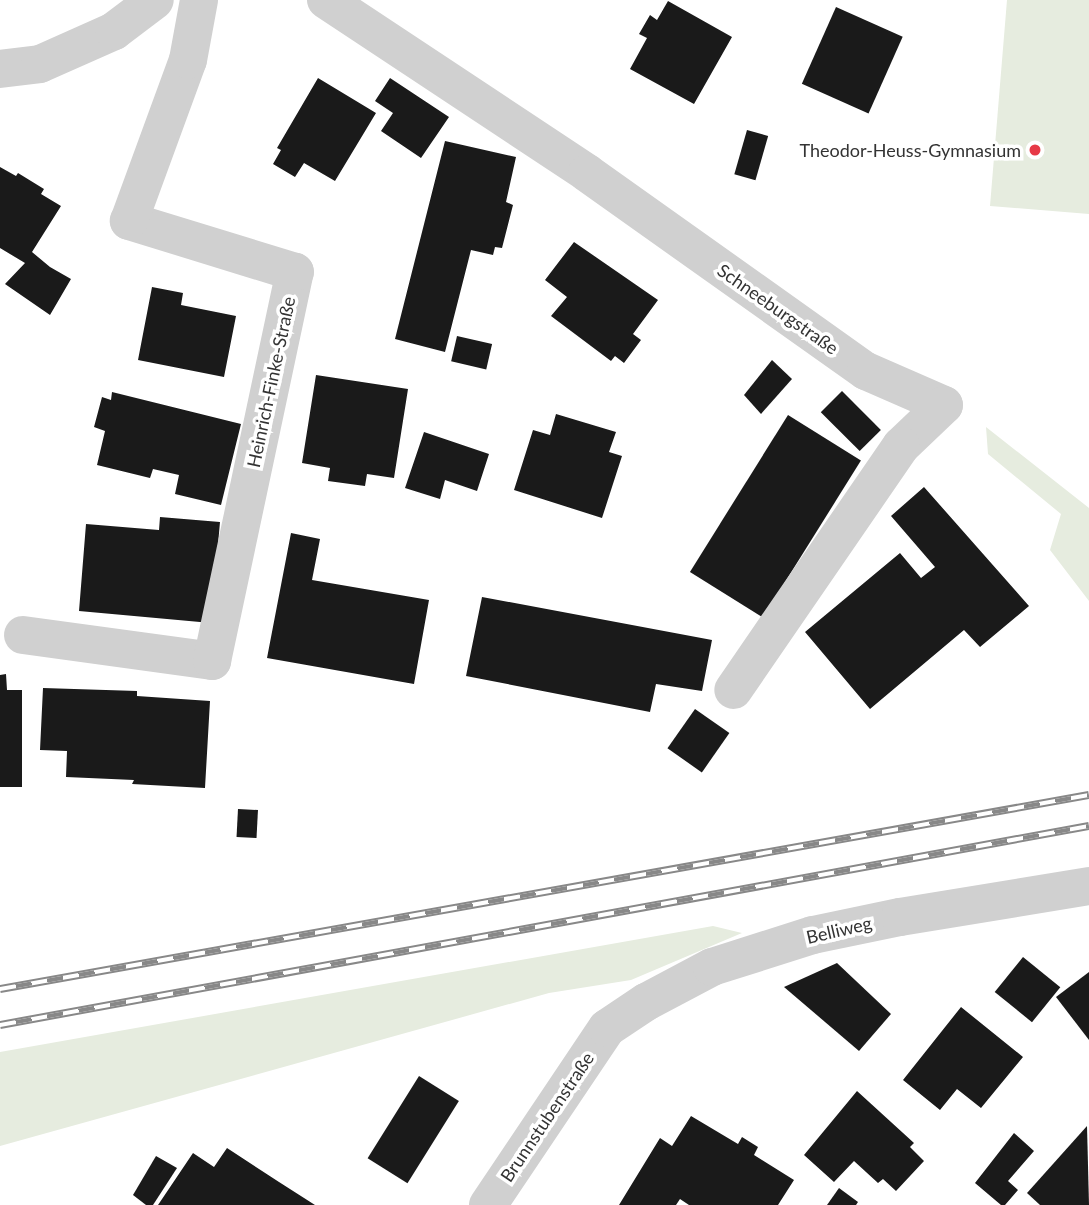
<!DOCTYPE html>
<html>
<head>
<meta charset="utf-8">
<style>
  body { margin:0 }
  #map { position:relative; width:1089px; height:1205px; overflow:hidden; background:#fff; font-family:Lato,sans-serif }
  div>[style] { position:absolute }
  .green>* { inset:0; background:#e6ecdf }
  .building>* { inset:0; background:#1a1a1a; transform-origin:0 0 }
  .minor>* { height:38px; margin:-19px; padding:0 19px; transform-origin:19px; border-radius:19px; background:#d0d0d0 }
  .rail>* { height:8px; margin-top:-4px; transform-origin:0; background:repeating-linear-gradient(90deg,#fff 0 16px,#888 0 32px); box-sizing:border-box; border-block:2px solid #888 }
  .dots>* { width:19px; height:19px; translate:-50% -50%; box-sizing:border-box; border:4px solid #fff; border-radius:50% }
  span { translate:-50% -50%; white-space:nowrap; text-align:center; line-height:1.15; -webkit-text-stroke:7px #fff; paint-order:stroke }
  .poi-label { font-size:18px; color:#333 }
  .right { translate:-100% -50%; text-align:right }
  .street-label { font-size:18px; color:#333 }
</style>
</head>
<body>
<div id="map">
  <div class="green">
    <div style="clip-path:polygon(1007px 0,1089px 0,1089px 214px,990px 206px)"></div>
    <div style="clip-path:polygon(986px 427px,1089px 508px,1089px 601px,1050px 550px,1061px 514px,988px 454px)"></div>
    <div style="clip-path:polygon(713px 926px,742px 933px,631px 980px,549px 993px,0 1146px,0 1052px)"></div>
  </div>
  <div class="building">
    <div style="clip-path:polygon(668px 1px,732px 37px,694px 104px,630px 69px,647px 38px,639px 34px,650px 15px,657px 20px)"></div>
    <div style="left:836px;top:7px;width:73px;height:84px;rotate:24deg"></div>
    <div style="clip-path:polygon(318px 78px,376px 113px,335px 181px,304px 163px,295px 177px,273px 164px,281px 150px,277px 148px)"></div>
    <div style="clip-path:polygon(390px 78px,449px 117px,421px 158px,381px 131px,393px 113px,375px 101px)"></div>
    <div style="left:747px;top:130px;width:22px;height:46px;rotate:16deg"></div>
    <div style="clip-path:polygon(445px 141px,516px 157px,506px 202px,513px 205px,502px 248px,495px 247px,493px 255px,471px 250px,445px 352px,395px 339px)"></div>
    <div style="clip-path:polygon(0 167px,16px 176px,18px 173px,44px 189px,41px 194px,61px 206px,32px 252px,50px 267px,71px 279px,50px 315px,5px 284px,25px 263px,0 248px)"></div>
    <div style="clip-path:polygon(574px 242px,658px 300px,633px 334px,641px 340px,624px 363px,615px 356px,611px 361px,551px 316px,567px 297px,545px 280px)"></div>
    <div style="clip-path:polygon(152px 287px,183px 293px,181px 305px,236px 316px,224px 377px,138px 360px)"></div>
    <div style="left:457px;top:336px;width:36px;height:26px;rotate:13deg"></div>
    <div style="clip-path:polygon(772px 360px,792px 379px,761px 414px,744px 395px)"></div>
    <div style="clip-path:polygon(316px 375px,408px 389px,394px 478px,367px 474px,365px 486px,328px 481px,330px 468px,302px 463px)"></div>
    <div style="left:842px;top:391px;width:55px;height:30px;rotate:45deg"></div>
    <div style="clip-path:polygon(112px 392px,241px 424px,221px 505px,175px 494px,179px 475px,153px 469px,150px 478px,97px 465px,105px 431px,94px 427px,102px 397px,111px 400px)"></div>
    <div style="clip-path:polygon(556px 414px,616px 432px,609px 452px,622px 456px,602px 518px,514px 490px,533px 430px,550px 435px)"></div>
    <div style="left:788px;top:415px;width:86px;height:185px;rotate:32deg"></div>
    <div style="clip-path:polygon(424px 432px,489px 454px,477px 491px,445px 480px,440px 499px,405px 488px)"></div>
    <div style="clip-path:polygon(924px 487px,1029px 606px,980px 647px,964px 630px,870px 709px,805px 632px,900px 553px,921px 578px,935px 567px,891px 516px)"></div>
    <div style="clip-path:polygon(160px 517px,220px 522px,211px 623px,79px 611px,86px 524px,159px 530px)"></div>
    <div style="clip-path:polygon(291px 533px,320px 539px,312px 580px,429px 600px,414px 684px,267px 658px)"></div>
    <div style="clip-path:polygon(482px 597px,712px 640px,702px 691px,656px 684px,650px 712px,466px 676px)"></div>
    <div style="clip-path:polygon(6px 674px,7px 690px,22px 690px,22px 787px,0 787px,0 675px)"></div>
    <div style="clip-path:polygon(43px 688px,137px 691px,137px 696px,210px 701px,205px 788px,132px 784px,134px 780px,66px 777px,67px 751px,40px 750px)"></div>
    <div style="left:695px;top:709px;width:42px;height:48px;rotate:35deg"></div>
    <div style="left:238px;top:809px;width:20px;height:28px;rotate:3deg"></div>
    <div style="left:1023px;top:957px;width:48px;height:45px;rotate:39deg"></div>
    <div style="clip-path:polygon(837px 963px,891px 1014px,859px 1051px,784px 987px)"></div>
    <div style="clip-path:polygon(1089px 972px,1089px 1040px,1056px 997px)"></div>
    <div style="clip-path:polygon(961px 1007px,1023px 1057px,981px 1108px,957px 1089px,940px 1110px,903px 1080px)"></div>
    <div style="left:419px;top:1076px;width:47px;height:97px;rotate:32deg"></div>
    <div style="clip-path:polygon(857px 1091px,914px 1143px,910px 1147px,924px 1161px,896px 1191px,883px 1179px,878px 1183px,854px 1161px,834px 1182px,804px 1155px)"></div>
    <div style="clip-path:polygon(691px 1116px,738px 1144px,742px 1137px,758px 1147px,754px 1155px,794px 1180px,778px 1205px,689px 1205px,680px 1199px,676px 1205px,619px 1205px,660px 1138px,672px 1146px)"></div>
    <div style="clip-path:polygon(1087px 1126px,1089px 1205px,1040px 1205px,1027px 1193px)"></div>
    <div style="clip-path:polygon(1014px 1133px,1034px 1151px,1008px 1181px,1018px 1190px,1005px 1205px,1001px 1205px,975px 1183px)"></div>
    <div style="clip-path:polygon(227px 1148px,279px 1182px,315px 1205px,158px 1205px,193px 1153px,214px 1167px)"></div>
    <div style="clip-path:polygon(156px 1156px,177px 1168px,153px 1205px,146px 1205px,133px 1195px)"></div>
    <div style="clip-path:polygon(839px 1188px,858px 1202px,856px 1205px,827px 1205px)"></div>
  </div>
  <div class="minor">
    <div style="left:326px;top:0;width:313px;rotate:33.5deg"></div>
    <div style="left:587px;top:173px;width:342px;rotate:35.4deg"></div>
    <div style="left:866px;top:371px;width:85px;rotate:23.6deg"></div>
    <div style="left:944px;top:405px;width:59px;rotate:136.4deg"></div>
    <div style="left:901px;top:446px;width:296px;rotate:124.5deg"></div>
    <div style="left:0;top:69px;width:40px;rotate:-7.1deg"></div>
    <div style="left:40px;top:64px;width:81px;rotate:-24deg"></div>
    <div style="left:114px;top:31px;width:51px;rotate:-37.1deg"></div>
    <div style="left:23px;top:635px;width:191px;rotate:7.8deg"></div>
    <div style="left:212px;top:661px;width:398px;rotate:-78deg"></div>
    <div style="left:295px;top:272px;width:174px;rotate:-162.9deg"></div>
    <div style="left:129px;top:221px;width:171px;rotate:-69.9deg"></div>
    <div style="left:188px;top:60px;width:61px;rotate:-79.6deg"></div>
    <div style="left:488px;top:1205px;width:213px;rotate:-56.1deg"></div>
    <div style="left:607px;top:1028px;width:47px;rotate:-33.7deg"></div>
    <div style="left:646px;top:1002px;width:75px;rotate:-27.9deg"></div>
    <div style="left:712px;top:967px;width:106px;rotate:-17.6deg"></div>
    <div style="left:813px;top:935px;width:89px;rotate:-11.7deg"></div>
    <div style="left:900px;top:917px;width:192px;rotate:-9.3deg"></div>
  </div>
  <div class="rail">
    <div style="left:0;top:989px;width:1106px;rotate:-10.1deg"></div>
    <div style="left:0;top:1025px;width:1107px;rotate:-10.36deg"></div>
  </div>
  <div class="dots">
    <div style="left:1035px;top:150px;background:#e63946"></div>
  </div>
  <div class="poi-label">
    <span class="right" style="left:1021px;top:150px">Theodor-Heuss-Gymnasium</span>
  </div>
  <div class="street-label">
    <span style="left:778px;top:309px;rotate:35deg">Schneeburgstraße</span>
    <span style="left:271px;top:382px;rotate:-78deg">Heinrich-Finke-Straße</span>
    <span style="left:839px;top:930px;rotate:-13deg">Belliweg</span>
    <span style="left:547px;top:1117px;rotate:-56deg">Brunnstubenstraße</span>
  </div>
</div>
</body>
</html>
